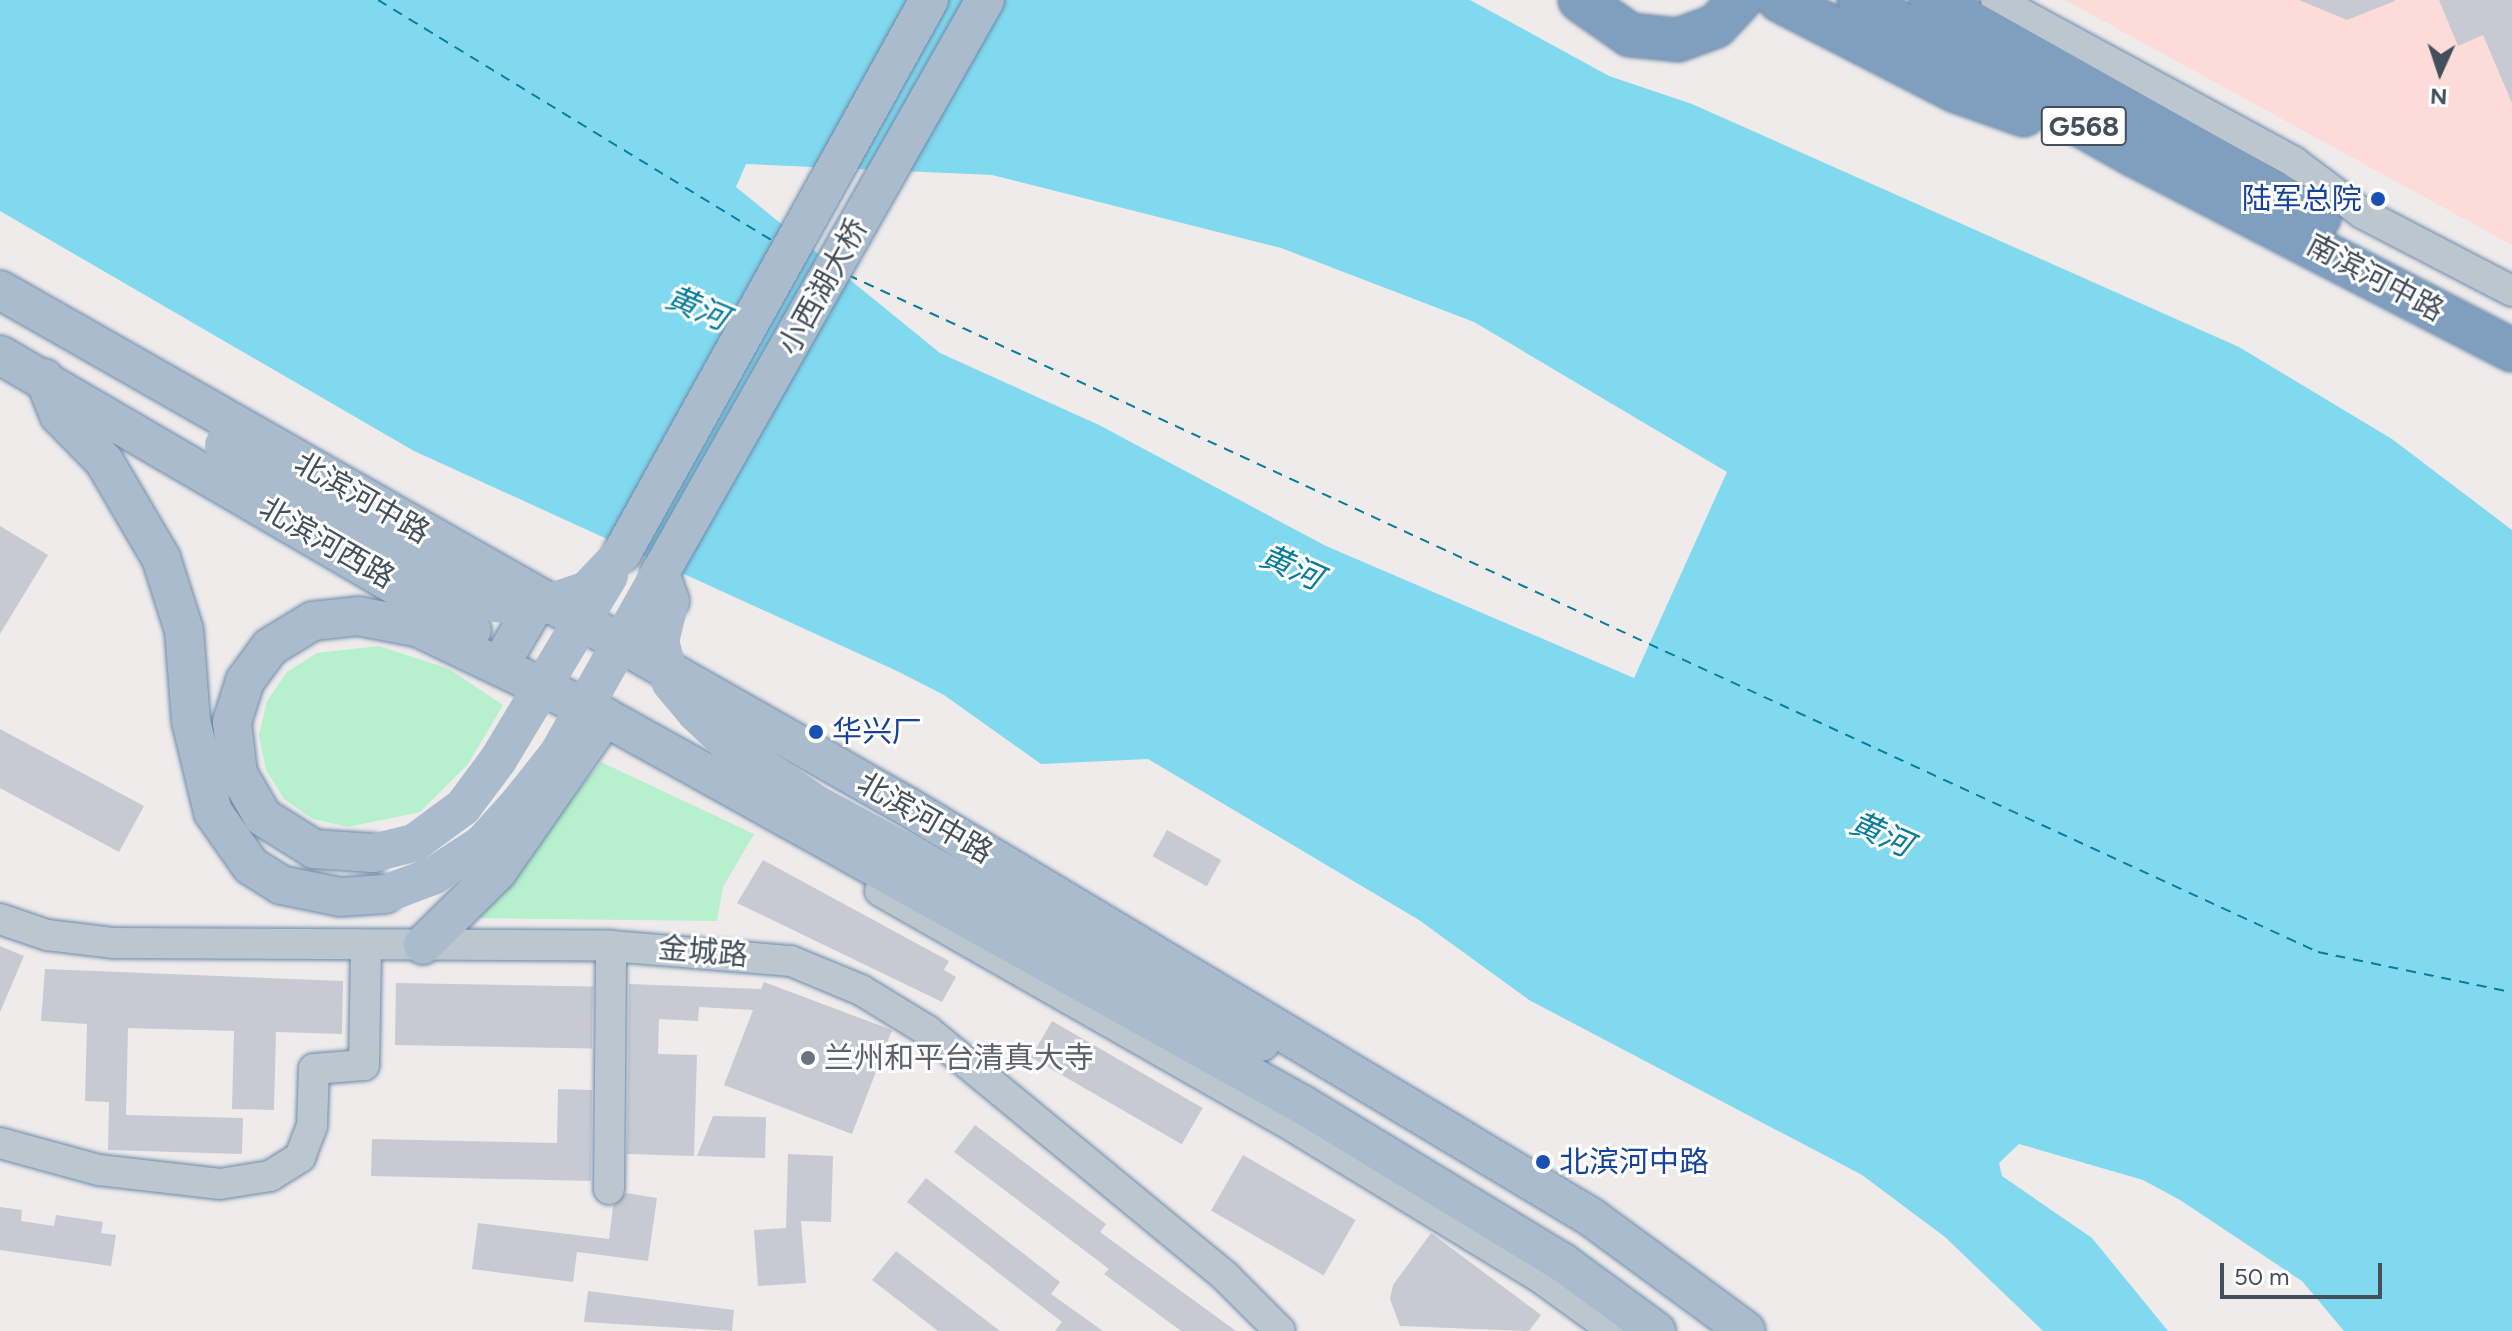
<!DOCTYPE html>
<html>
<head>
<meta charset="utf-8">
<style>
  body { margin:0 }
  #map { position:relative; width:2512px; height:1331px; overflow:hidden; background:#efebeb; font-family:Figtree,"Noto Sans SC",sans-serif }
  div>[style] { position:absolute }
  .medical>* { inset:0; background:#fcdbd8 }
  .green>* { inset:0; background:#b6f0cc }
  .water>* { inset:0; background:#81d9ef }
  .ferry>* { height:2px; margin-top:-1px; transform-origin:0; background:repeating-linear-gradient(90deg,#067d9c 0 10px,transparent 0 18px) }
  .building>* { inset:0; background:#c7cad2; transform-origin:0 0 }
  .roads { filter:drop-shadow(0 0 2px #6b8aaa) drop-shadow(0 0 2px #6b8aaa) }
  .minor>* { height:30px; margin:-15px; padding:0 15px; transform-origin:15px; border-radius:15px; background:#bbc6cf }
  .major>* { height:38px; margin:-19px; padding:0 19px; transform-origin:19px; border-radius:19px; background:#a9bbcd }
  .highway>* { height:42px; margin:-21px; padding:0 21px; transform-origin:21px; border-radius:21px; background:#809fbe }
  .major-bridge>* { height:38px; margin:-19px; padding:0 19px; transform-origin:19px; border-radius:19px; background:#a9bbcd }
  .dots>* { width:22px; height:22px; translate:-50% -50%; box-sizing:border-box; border:4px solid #fff; border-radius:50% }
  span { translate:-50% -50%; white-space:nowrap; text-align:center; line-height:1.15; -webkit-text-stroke:6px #fff; paint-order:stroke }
  .shield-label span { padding:2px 6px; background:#fff; border:2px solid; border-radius:6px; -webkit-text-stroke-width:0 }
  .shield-label { font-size:28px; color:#434f5a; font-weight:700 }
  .transit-label { font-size:30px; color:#164399 }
  .right { translate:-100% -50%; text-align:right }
  .left { translate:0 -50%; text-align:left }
  .street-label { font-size:30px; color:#434f5a }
  .worship-label { font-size:30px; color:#5b616d }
  .water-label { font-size:32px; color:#067d9c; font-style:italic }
  .north { position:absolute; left:2400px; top:32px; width:80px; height:80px; -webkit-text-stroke:6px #fff; paint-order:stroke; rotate:183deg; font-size:22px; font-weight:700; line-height:32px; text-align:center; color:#434f5a }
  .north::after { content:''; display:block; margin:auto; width:28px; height:36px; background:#434f5a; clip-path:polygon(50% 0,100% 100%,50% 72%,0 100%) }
  .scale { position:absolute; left:2220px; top:1263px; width:162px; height:36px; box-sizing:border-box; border:4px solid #434f5a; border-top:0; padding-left:10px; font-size:24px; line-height:28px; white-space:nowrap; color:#434f5a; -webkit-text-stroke:6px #fff; paint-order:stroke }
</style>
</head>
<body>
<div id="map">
  <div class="medical">
    <div style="clip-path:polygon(2065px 0,2512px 0,2512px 245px)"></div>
  </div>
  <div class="green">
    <div style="clip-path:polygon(379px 646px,449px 669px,503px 705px,468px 764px,420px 812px,348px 827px,313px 819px,284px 799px,266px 770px,259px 735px,267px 701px,287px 672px,317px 653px)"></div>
    <div style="clip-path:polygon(601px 762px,754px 834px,723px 887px,717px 921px,477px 918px)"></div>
  </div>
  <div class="water">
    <div style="clip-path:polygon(evenodd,0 0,1470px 0,1609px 76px,1692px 104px,2239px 347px,2392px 439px,2512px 530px,2512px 1331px,2344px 1331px,2302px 1281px,2180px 1200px,2143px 1180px,2019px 1144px,1999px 1163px,2002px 1176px,2092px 1238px,2168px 1331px,2043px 1331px,1945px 1237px,1862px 1175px,1529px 1000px,1419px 920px,1148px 759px,1041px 764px,944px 695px,897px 671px,414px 451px,0 211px,0 0,746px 164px,992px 175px,1281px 248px,1474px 322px,1727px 472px,1634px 678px,1326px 546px,1099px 425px,940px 353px,736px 187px,746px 164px)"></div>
  </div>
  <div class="ferry">
    <div style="left:378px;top:0;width:463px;rotate:31.4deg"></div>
    <div style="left:848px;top:275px;width:1618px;rotate:24.73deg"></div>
    <div style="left:2318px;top:952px;width:198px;rotate:11.7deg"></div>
  </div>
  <div class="building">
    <div style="clip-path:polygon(2299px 0,2394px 0,2395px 1px,2347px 20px)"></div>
    <div style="clip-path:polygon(2439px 0,2512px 0,2512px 103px,2483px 35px,2458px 46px)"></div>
    <div style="clip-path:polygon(0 526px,48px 555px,0 634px)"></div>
    <div style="clip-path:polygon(0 729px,144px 806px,119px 852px,0 788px)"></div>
    <div style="left:1167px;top:830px;width:62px;height:30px;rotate:29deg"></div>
    <div style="clip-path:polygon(763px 860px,949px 961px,944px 970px,956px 977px,942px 1002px,737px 903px)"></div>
    <div style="clip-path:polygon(0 946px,24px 956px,0 1012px)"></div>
    <div style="clip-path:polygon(45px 969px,343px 981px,342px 1034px,276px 1032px,274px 1110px,232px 1109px,234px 1031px,128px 1028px,126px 1115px,243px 1118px,242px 1154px,108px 1150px,109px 1102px,85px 1101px,87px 1024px,41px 1021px)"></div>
    <div style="clip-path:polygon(764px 982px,892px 1030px,852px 1134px,724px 1085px,753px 1010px,699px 1007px,698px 1021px,659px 1019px,658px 1054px,697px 1055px,694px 1156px,627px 1154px,629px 984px,761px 989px)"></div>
    <div style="left:396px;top:983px;width:197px;height:62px;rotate:1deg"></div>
    <div style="left:1052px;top:1021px;width:174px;height:42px;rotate:30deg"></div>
    <div style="clip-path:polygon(558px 1089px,592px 1090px,591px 1181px,371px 1176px,372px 1139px,557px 1143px)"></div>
    <div style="clip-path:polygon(713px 1116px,766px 1117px,765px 1158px,697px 1156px)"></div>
    <div style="clip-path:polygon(975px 1125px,1106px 1224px,1100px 1232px,1236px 1331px,1181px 1331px,1104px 1274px,1109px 1269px,954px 1152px)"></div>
    <div style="clip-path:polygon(788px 1154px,833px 1156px,831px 1222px,801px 1221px,806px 1283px,758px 1286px,754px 1230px,786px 1228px)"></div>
    <div style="left:1243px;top:1155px;width:130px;height:64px;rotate:30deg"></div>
    <div style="clip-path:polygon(926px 1178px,1060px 1282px,1051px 1294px,1103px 1331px,1055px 1331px,1062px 1322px,907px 1202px)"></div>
    <div style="clip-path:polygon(626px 1193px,657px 1198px,648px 1261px,577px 1252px,573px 1282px,472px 1269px,478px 1223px,609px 1239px,613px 1206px)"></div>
    <div style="clip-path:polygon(0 1207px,22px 1210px,21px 1221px,54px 1226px,56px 1215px,103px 1222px,101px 1233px,116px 1235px,111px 1266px,0 1250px)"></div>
    <div style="clip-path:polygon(1431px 1233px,1541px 1315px,1529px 1331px,1400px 1326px,1390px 1299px,1393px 1285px)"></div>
    <div style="clip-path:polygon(896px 1251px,1000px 1331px,938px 1331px,872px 1280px)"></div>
    <div style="clip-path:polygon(588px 1291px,734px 1310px,732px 1331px,584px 1322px)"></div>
  </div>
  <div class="roads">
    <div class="minor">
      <div style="left:1996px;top:0;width:339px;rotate:28.5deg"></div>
      <div style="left:2294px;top:162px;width:85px;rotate:36.9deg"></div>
      <div style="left:2362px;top:213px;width:169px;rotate:27.5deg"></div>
      <div style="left:880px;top:891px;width:465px;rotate:29.7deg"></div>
      <div style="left:1284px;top:1121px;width:298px;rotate:31.4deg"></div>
      <div style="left:1538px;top:1276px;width:94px;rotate:35.9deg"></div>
      <div style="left:0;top:919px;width:50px;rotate:18.8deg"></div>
      <div style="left:47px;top:935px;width:66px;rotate:6.9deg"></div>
      <div style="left:113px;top:943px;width:498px;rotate:0.3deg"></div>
      <div style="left:611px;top:946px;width:181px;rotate:4.8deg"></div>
      <div style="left:791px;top:961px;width:76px;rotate:22.5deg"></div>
      <div style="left:861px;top:990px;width:79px;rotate:31.5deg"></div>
      <div style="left:928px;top:1031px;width:386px;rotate:39.5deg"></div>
      <div style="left:1226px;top:1277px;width:76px;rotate:45deg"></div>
      <div style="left:0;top:1143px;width:103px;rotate:15.3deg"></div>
      <div style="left:99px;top:1170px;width:122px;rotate:6.6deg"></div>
      <div style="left:220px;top:1184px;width:51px;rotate:-9.1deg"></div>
      <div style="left:270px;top:1176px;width:36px;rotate:-32deg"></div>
      <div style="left:300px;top:1157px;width:34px;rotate:-69deg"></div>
      <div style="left:312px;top:1125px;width:56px;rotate:-88deg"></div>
      <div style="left:314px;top:1069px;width:50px;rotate:-4.6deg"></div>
      <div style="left:364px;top:1065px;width:120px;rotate:-89deg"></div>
      <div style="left:609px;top:1189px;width:243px;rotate:-89.5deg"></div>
    </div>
    <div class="major">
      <div style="left:0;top:290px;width:1047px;rotate:29.65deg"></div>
      <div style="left:910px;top:808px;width:794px;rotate:30.99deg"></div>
      <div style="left:1591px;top:1217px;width:192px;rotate:36.3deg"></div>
      <div style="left:0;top:355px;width:546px;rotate:30.23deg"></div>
      <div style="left:44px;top:378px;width:40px;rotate:68deg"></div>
      <div style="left:59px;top:415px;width:64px;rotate:45.6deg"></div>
      <div style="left:104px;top:461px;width:113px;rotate:59.6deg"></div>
      <div style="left:161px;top:558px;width:76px;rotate:72.3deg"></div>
      <div style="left:184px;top:630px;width:91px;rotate:85.6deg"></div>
      <div style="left:191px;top:721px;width:94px;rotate:76.4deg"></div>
      <div style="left:213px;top:812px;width:66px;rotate:54.9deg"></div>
      <div style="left:251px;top:866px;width:36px;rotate:32deg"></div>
      <div style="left:281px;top:885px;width:60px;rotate:11.5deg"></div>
      <div style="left:340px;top:897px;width:45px;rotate:-3.8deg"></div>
      <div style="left:622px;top:553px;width:633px;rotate:-60.96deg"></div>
      <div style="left:670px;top:601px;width:30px;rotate:-110deg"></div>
      <div style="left:660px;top:573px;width:659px;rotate:-60.44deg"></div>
      <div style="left:507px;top:653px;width:64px;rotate:-59.8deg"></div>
      <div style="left:373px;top:853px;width:59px;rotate:-176.1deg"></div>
      <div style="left:314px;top:849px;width:60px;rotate:-147.9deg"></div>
      <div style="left:263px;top:817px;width:50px;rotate:-120.2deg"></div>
      <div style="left:238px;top:774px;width:52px;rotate:-96.6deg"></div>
      <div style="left:232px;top:722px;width:43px;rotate:-72.4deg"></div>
      <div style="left:245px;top:681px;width:42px;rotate:-53.7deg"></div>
      <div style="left:270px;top:647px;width:50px;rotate:-31.2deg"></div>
      <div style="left:313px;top:621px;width:45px;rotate:-6.3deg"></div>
      <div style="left:358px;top:616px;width:62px;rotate:11.1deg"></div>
      <div style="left:419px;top:628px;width:206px;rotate:25.6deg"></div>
      <div style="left:605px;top:717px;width:801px;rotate:29.06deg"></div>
      <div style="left:1305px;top:1106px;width:301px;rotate:31.3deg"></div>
      <div style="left:1562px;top:1262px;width:117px;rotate:36.3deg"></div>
      <div style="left:959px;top:881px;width:278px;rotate:29.2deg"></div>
      <div style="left:1202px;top:1017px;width:64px;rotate:23deg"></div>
      <div style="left:423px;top:945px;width:104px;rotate:-44.6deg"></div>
      <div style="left:497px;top:872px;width:189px;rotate:-55.1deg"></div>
    </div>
    <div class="highway">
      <div style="left:1580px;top:0;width:61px;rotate:35deg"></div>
      <div style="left:1630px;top:35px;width:48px;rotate:5.9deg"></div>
      <div style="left:1678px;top:40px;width:40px;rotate:-20.2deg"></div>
      <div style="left:1716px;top:26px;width:35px;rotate:-47deg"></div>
      <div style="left:1779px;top:0;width:199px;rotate:27.2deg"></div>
      <div style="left:1956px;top:91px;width:72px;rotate:19.4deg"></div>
      <div style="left:1859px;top:0;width:316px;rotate:29.4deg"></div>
      <div style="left:2134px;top:155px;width:425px;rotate:27.3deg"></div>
      <div style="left:1931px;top:0;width:445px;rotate:29.3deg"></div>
    </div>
  </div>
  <div class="major-bridge">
    <div style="left:224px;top:445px;width:245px;rotate:32.8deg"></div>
    <div style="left:430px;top:578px;width:72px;rotate:20.5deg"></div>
    <div style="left:497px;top:603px;width:40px;rotate:5.7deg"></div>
    <div style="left:537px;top:607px;width:53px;rotate:-18.8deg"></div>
    <div style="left:587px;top:590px;width:51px;rotate:-46.6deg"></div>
    <div style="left:670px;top:601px;width:41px;rotate:104deg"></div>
    <div style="left:660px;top:641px;width:43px;rotate:75.3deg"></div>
    <div style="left:671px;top:683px;width:39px;rotate:50deg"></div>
    <div style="left:696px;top:713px;width:45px;rotate:43.2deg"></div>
    <div style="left:729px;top:744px;width:106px;rotate:34.6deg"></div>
    <div style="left:816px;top:804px;width:162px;rotate:28.3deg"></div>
    <div style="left:373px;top:853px;width:42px;rotate:-13.7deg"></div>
    <div style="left:414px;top:843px;width:61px;rotate:-36.3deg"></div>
    <div style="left:463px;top:807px;width:59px;rotate:-53.3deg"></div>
    <div style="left:498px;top:760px;width:215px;rotate:-58.9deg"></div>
    <div style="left:385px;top:894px;width:51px;rotate:-20.6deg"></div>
    <div style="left:433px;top:876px;width:59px;rotate:-33.1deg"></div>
    <div style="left:482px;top:844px;width:55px;rotate:-47.9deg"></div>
    <div style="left:519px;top:803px;width:63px;rotate:-51.5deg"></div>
    <div style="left:558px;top:754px;width:208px;rotate:-60.6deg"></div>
  </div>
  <div class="dots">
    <div style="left:2378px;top:199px;background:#1a4fb4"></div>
    <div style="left:816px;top:732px;background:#1a4fb4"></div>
    <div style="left:808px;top:1058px;background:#6b7280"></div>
    <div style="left:1543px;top:1162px;background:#1a4fb4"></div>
  </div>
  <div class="shield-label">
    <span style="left:2084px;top:126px">G568</span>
  </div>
  <div class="transit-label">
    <span class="right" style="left:2362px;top:199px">陆军总院</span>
    <span class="left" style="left:832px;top:732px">华兴厂</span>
    <span class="left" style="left:1559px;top:1162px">北滨河中路</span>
  </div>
  <div class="street-label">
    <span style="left:2375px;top:278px;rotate:28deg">南滨河中路</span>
    <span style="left:823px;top:287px;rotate:-61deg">小西湖大桥</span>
    <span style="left:362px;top:498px;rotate:30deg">北滨河中路</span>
    <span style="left:327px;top:543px;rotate:30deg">北滨河西路</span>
    <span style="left:925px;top:818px;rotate:30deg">北滨河中路</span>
    <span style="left:703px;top:952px;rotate:5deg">金城路</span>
  </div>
  <div class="worship-label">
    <span class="left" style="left:824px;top:1058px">兰州和平台清真大寺</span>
  </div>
  <div class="water-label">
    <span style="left:697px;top:308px;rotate:23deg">黄河</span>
    <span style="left:1291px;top:567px;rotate:24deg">黄河</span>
    <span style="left:1881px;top:834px;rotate:24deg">黄河</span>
  </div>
  <div class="north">N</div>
  <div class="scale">50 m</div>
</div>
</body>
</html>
